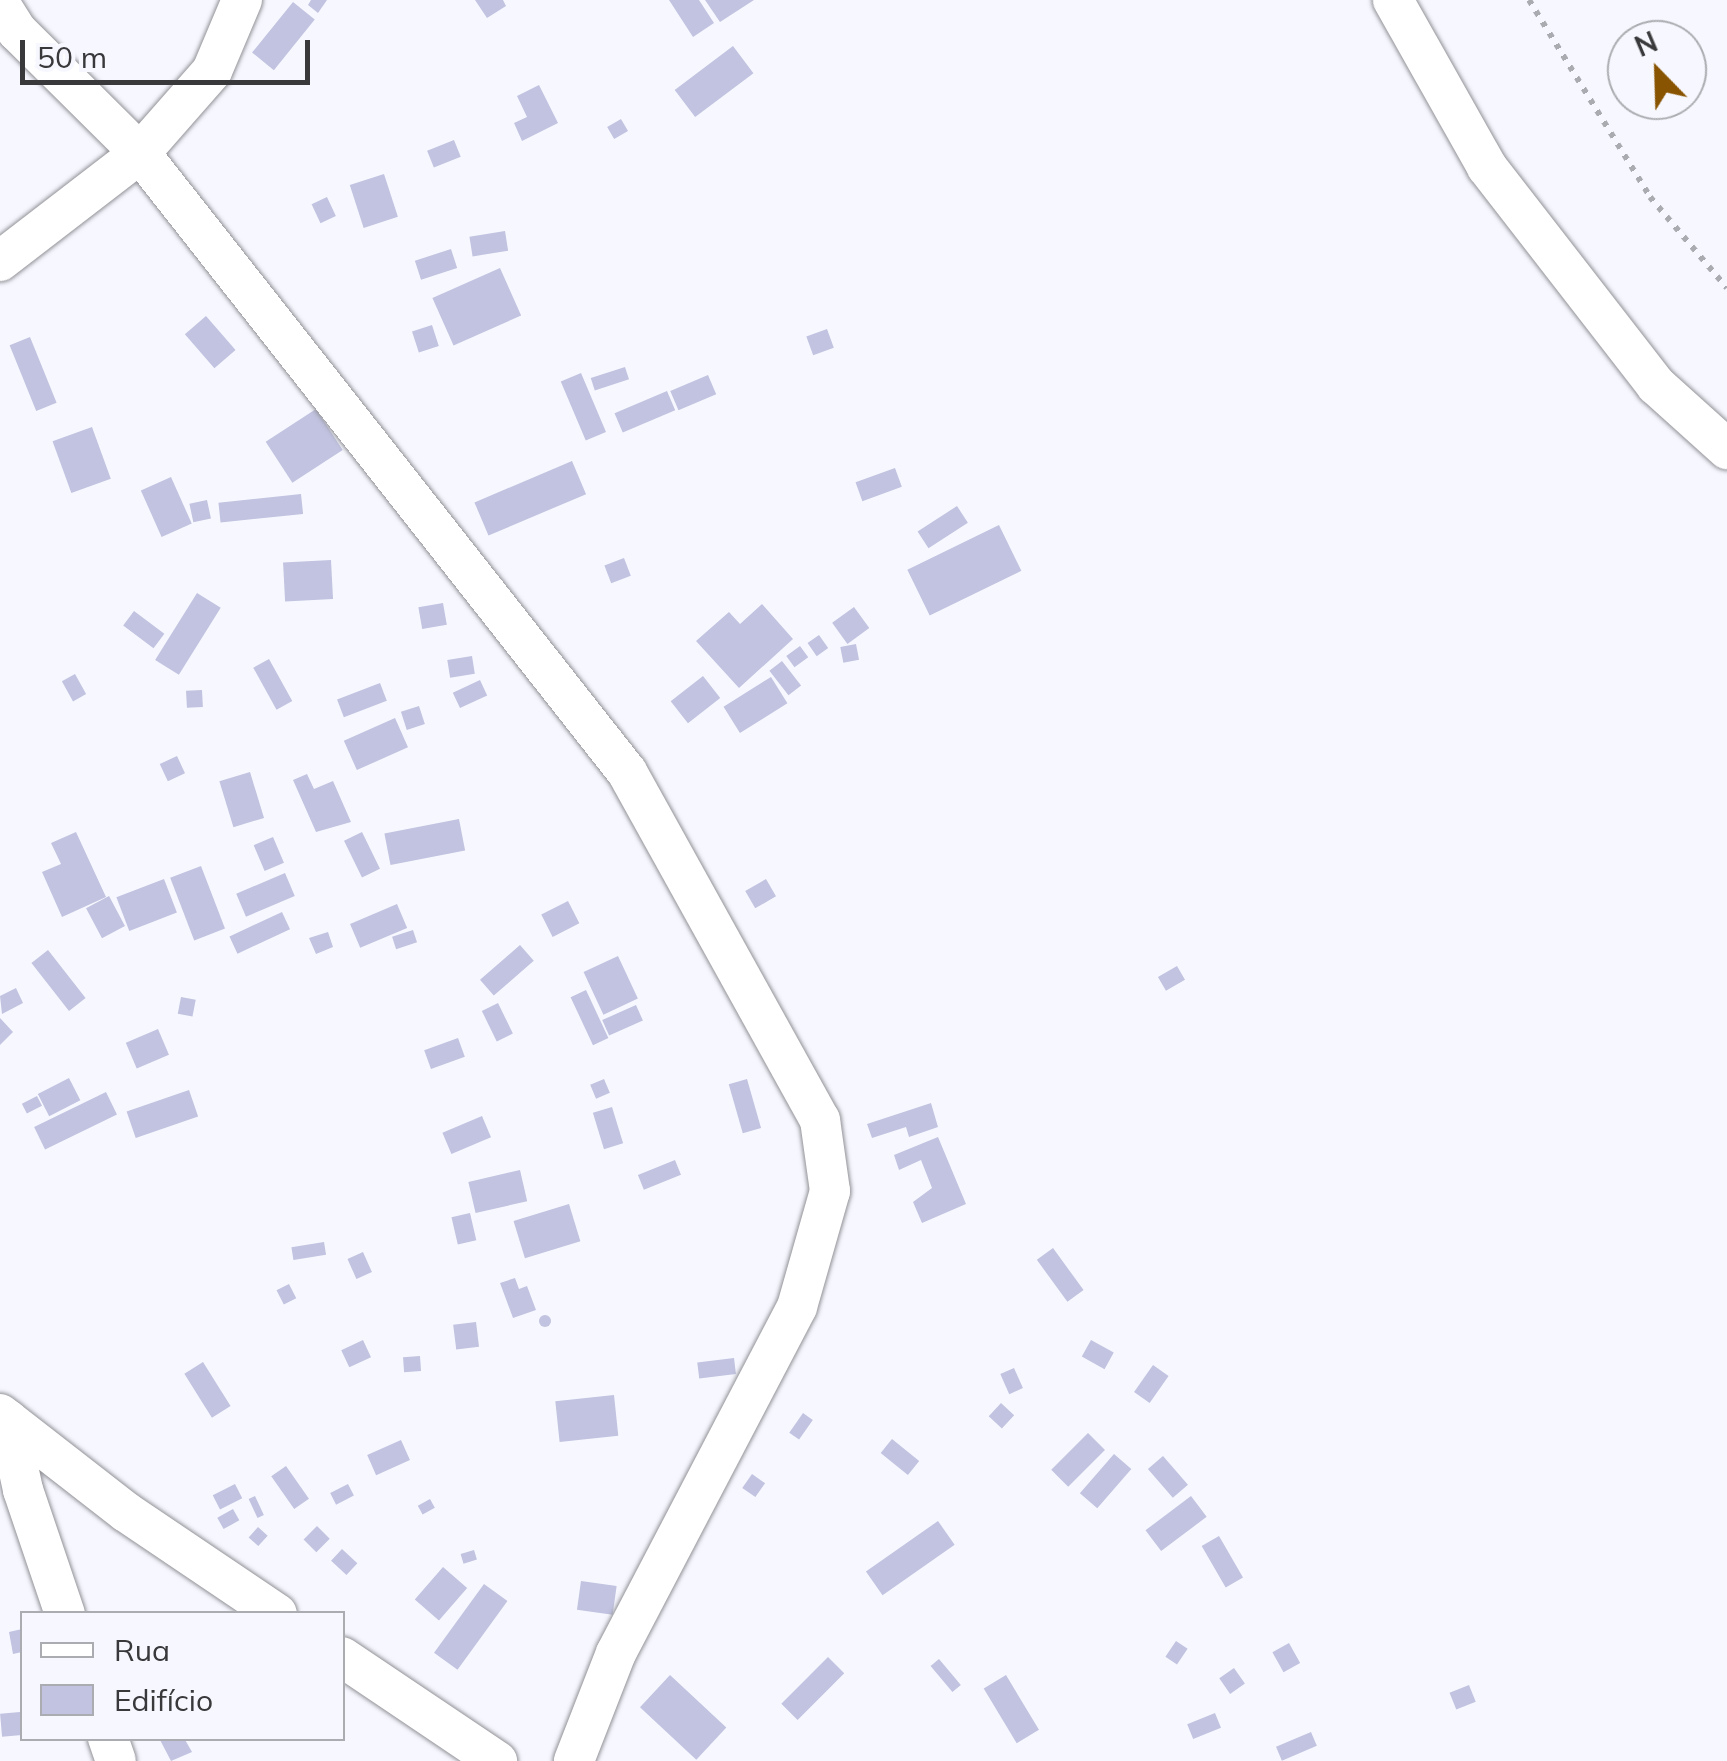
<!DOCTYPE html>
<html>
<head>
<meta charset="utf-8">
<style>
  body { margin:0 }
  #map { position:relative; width:1727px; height:1761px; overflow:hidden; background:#f7f8ff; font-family:Mulish,sans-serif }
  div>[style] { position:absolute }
  .building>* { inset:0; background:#c1c3e0; transform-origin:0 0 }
  .round { border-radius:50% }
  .path>* { height:6px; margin-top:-3px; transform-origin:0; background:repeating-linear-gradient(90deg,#aaabb0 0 5px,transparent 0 13px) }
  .roads { filter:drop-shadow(0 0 2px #919197) drop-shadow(0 0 2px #919197) }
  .street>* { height:40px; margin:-20px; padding:0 20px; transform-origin:20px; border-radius:20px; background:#fff }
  span { translate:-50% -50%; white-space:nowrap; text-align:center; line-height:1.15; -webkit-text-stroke:10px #f7f8ff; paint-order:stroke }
  .legend { position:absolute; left:20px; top:1611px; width:325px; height:130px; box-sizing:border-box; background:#f7f8ff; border:2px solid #abacb1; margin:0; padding:12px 18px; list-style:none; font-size:30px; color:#39393c }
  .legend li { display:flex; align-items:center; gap:20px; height:50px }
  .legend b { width:50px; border:2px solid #abacb1 }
  .north { position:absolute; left:1607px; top:20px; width:100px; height:100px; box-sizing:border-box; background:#f7f8ff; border:2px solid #abacb1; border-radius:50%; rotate:337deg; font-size:28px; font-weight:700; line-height:40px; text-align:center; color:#39393c }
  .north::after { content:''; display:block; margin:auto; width:35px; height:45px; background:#895402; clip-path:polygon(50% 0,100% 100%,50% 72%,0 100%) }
  .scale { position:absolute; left:20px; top:40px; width:290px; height:45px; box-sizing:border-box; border:5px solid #39393c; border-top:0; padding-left:12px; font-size:30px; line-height:35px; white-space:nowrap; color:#39393c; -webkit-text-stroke:8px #f7f8ff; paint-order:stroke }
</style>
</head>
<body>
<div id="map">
  <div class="building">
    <div style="clip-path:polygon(311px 0,327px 0,318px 13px,308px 5px)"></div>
    <div style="clip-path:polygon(475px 0,503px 0,506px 6px,487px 18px)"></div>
    <div style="clip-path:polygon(669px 0,699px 0,714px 23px,693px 37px)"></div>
    <div style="clip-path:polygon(705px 0,754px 0,720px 22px)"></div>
    <div style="left:293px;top:2px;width:28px;height:65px;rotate:39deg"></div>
    <div style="left:733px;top:46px;width:34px;height:73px;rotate:53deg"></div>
    <div style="clip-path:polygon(539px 85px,558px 123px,522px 141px,514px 123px,527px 117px,517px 96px)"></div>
    <div style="left:621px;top:119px;width:14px;height:16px;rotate:60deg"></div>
    <div style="left:454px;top:140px;width:18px;height:29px;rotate:68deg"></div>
    <div style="left:384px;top:174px;width:45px;height:36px;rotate:72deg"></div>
    <div style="left:327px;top:197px;width:21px;height:17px;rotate:65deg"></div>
    <div style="left:505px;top:231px;width:20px;height:36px;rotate:81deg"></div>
    <div style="left:451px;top:249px;width:20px;height:38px;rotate:72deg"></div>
    <div style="left:500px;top:268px;width:52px;height:74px;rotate:66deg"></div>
    <div style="left:206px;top:316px;width:45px;height:28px;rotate:49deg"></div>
    <div style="left:432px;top:325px;width:22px;height:21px;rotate:72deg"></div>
    <div style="left:827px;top:329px;width:20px;height:22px;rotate:70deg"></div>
    <div style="left:30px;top:337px;width:71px;height:22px;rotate:68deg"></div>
    <div style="left:625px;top:367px;width:13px;height:36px;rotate:72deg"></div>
    <div style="left:581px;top:373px;width:64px;height:22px;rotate:67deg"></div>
    <div style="left:708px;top:375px;width:21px;height:41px;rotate:67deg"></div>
    <div style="left:667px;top:391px;width:21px;height:57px;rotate:67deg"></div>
    <div style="left:316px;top:409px;width:49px;height:60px;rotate:57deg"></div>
    <div style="left:92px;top:427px;width:55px;height:42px;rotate:70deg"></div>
    <div style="left:572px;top:461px;width:36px;height:106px;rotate:67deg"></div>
    <div style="left:895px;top:468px;width:20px;height:42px;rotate:70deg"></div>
    <div style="left:171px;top:477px;width:51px;height:33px;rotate:66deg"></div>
    <div style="left:301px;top:494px;width:20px;height:83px;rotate:84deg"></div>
    <div style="left:207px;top:500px;width:19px;height:18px;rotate:78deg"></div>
    <div style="left:957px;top:506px;width:20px;height:47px;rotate:57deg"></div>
    <div style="left:999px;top:525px;width:51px;height:102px;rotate:64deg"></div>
    <div style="left:624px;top:558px;width:19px;height:21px;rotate:69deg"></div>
    <div style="left:331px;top:560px;width:39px;height:48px;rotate:87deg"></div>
    <div style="left:197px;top:593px;width:28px;height:79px;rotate:32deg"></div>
    <div style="left:443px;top:603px;width:22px;height:25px;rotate:80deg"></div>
    <div style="clip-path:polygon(762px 604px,793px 639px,739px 688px,696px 641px,729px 612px,740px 624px)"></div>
    <div style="left:854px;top:607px;width:26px;height:27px;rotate:54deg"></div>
    <div style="left:134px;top:611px;width:38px;height:18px;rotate:37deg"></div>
    <div style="left:819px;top:635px;width:16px;height:14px;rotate:55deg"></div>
    <div style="left:856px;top:644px;width:16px;height:16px;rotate:79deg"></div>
    <div style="left:800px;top:646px;width:14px;height:17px;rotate:54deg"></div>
    <div style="left:472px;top:656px;width:18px;height:25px;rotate:81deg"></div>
    <div style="left:269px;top:659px;width:48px;height:18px;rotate:61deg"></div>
    <div style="left:782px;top:661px;width:31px;height:16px;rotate:52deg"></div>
    <div style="left:75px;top:674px;width:23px;height:15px;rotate:61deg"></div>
    <div style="left:703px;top:676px;width:28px;height:41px;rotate:52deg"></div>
    <div style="left:771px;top:677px;width:31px;height:56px;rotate:58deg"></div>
    <div style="left:480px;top:680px;width:17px;height:30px;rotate:65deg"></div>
    <div style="left:380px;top:683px;width:19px;height:46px;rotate:69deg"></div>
    <div style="left:202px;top:690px;width:17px;height:16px;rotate:87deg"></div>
    <div style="left:419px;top:706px;width:19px;height:19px;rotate:72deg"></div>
    <div style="left:395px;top:718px;width:32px;height:56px;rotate:66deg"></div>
    <div style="left:177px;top:756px;width:19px;height:19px;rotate:65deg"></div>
    <div style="left:250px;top:772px;width:48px;height:32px;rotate:73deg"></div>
    <div style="clip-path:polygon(307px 774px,314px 789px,333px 781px,351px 822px,316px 832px,293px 780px)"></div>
    <div style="left:459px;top:819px;width:32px;height:76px;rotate:79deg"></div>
    <div style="clip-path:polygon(76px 832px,106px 897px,62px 917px,42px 872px,61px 864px,51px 843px)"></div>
    <div style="left:362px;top:832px;width:41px;height:20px;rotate:64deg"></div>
    <div style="left:273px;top:837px;width:28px;height:21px;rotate:67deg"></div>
    <div style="left:201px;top:866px;width:67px;height:33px;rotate:69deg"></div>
    <div style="left:285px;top:873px;width:25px;height:53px;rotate:67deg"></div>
    <div style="left:164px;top:879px;width:36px;height:51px;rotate:69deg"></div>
    <div style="left:766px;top:879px;width:20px;height:24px;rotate:60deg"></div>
    <div style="left:109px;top:896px;width:34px;height:26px;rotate:62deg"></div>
    <div style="left:568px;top:901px;width:25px;height:30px;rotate:63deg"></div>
    <div style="left:397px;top:904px;width:26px;height:51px;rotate:67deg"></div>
    <div style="left:282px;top:912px;width:19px;height:58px;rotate:65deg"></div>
    <div style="left:413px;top:930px;width:13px;height:22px;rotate:72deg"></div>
    <div style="clip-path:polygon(328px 932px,333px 947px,316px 954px,309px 938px)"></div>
    <div style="left:520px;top:945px;width:21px;height:53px;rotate:49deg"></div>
    <div style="left:48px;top:950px;width:61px;height:21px;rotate:52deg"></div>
    <div style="left:618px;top:956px;width:47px;height:38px;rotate:65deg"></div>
    <div style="left:1177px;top:966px;width:16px;height:22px;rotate:60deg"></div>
    <div style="clip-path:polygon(16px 988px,23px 1003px,2px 1014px,0 996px)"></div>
    <div style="left:586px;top:990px;width:53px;height:17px;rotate:65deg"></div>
    <div style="left:181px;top:997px;width:15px;height:17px;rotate:11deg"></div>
    <div style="left:498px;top:1003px;width:34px;height:18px;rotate:64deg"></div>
    <div style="left:636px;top:1005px;width:17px;height:37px;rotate:66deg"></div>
    <div style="clip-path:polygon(0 1018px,13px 1032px,0 1045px)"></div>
    <div style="left:158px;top:1029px;width:28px;height:35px;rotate:67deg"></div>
    <div style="left:458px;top:1038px;width:20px;height:36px;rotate:70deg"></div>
    <div style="left:69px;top:1078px;width:25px;height:35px;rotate:63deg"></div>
    <div style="left:604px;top:1079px;width:15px;height:15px;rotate:67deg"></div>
    <div style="left:747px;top:1079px;width:51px;height:19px;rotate:74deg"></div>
    <div style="left:189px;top:1090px;width:28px;height:66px;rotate:71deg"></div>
    <div style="left:106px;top:1092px;width:25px;height:80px;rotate:64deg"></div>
    <div style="left:37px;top:1096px;width:11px;height:17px;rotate:63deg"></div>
    <div style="clip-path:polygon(931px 1103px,938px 1127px,909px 1137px,906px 1127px,872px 1138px,867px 1124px)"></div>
    <div style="left:612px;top:1107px;width:38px;height:20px;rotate:73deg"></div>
    <div style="left:482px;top:1116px;width:23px;height:43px;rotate:67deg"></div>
    <div style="clip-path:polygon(938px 1137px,966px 1204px,922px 1223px,913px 1202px,932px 1188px,921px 1160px,899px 1170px,894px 1155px)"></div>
    <div style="left:675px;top:1160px;width:16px;height:40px;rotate:68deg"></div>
    <div style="left:520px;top:1170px;width:32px;height:53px;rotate:77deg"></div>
    <div style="left:569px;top:1204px;width:39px;height:58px;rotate:73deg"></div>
    <div style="left:470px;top:1213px;width:28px;height:19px;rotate:77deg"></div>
    <div style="left:324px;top:1242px;width:13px;height:33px;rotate:81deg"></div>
    <div style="left:1053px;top:1248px;width:52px;height:20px;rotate:54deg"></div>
    <div style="left:363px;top:1252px;width:22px;height:17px;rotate:66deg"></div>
    <div style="clip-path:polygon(515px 1278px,519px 1289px,527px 1286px,536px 1310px,513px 1318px,500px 1283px)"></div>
    <div style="left:289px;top:1284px;width:16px;height:14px;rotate:63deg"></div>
    <div class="round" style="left:539px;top:1315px;width:12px;height:12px"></div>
    <div style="left:476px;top:1322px;width:25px;height:23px;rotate:83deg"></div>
    <div style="left:363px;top:1340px;width:19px;height:24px;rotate:65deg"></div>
    <div style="left:1091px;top:1340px;width:26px;height:19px;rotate:29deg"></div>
    <div style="left:420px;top:1356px;width:15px;height:17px;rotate:86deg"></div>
    <div style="left:734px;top:1358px;width:16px;height:37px;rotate:83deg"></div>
    <div style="left:203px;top:1362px;width:52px;height:22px;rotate:58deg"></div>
    <div style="left:1153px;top:1365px;width:19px;height:33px;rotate:35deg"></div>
    <div style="left:1014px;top:1368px;width:22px;height:15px;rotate:66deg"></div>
    <div style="left:614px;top:1395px;width:41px;height:59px;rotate:84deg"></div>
    <div style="left:1001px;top:1403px;width:18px;height:18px;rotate:43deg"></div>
    <div style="left:803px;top:1413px;width:12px;height:24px;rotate:35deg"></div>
    <div style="left:1088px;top:1433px;width:24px;height:52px;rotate:45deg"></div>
    <div style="left:892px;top:1439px;width:35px;height:18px;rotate:39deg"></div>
    <div style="left:401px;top:1440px;width:22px;height:37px;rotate:66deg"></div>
    <div style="left:1114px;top:1454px;width:23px;height:52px;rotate:41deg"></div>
    <div style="left:1163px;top:1456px;width:38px;height:20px;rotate:49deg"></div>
    <div style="left:286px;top:1466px;width:40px;height:18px;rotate:55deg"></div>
    <div style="left:752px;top:1474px;width:16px;height:17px;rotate:35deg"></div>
    <div style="left:235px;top:1484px;width:16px;height:25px;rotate:63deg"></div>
    <div style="left:348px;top:1484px;width:13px;height:20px;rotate:63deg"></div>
    <div style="left:255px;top:1496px;width:21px;height:7px;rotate:65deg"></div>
    <div style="left:1191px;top:1496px;width:26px;height:57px;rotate:53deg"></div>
    <div style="left:430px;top:1499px;width:10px;height:14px;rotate:61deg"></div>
    <div style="left:233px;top:1509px;width:13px;height:18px;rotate:61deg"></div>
    <div style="left:938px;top:1521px;width:29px;height:88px;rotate:55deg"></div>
    <div style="left:317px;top:1526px;width:18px;height:19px;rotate:45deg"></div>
    <div style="left:258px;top:1527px;width:13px;height:14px;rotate:42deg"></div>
    <div style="left:1219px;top:1536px;width:48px;height:20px;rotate:60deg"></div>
    <div style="left:342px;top:1549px;width:21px;height:16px;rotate:43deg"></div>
    <div style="left:474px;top:1550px;width:10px;height:14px;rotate:73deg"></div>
    <div style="left:443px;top:1567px;width:32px;height:43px;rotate:41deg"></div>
    <div style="left:581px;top:1581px;width:36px;height:29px;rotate:8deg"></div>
    <div style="left:484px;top:1584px;width:29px;height:85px;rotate:36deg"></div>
    <div style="clip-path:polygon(22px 1629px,22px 1652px,13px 1654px,9px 1632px)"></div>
    <div style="left:1176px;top:1641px;width:14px;height:19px;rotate:34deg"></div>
    <div style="left:1289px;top:1643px;width:23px;height:19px;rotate:61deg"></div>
    <div style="left:828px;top:1657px;width:23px;height:66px;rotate:45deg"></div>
    <div style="left:939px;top:1659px;width:34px;height:11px;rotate:50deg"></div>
    <div style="left:1234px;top:1668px;width:19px;height:18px;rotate:55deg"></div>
    <div style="left:670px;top:1675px;width:77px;height:44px;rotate:43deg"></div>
    <div style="left:1006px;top:1675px;width:64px;height:26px;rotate:59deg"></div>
    <div style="left:1469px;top:1685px;width:18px;height:21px;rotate:68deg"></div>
    <div style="left:20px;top:1712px;width:23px;height:20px;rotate:85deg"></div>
    <div style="left:1215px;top:1713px;width:16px;height:30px;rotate:68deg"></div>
    <div style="left:1311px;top:1732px;width:15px;height:38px;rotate:67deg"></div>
    <div style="clip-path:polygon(159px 1738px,184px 1738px,192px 1752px,171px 1761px)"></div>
  </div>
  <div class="path">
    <div style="left:1529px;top:0;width:231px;rotate:58.4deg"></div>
    <div style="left:1650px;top:197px;width:119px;rotate:49.8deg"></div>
  </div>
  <div class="roads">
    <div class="street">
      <div style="left:1393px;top:0;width:192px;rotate:60.6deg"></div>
      <div style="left:1487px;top:167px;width:276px;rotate:52.2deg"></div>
      <div style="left:1656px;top:385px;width:96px;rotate:42deg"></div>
      <div style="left:0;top:4px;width:32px;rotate:58deg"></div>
      <div style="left:17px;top:31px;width:173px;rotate:44.8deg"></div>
      <div style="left:140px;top:153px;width:788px;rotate:51.81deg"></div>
      <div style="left:627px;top:772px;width:398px;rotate:61deg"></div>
      <div style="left:820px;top:1120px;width:72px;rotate:82deg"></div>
      <div style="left:830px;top:1191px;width:121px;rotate:105.9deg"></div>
      <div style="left:797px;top:1307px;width:390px;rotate:117.6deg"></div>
      <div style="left:616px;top:1653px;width:116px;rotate:111.3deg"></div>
      <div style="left:0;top:261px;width:177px;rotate:-37.6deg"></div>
      <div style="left:140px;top:153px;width:109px;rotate:-48.7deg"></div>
      <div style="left:212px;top:71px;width:77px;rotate:-67.1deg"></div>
      <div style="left:0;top:1414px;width:160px;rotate:37.9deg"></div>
      <div style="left:126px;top:1512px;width:182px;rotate:34deg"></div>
      <div style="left:8px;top:1420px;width:72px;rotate:77.9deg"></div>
      <div style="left:23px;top:1490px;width:131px;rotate:71.3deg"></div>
      <div style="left:342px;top:1657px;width:187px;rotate:33.9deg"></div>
      <div style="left:108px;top:1738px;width:24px;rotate:71deg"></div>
    </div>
  </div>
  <ul class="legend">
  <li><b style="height:12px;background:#fff"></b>Rua</li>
  <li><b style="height:28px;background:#c1c3e0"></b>Edifício</li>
  </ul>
  <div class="north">N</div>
  <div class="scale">50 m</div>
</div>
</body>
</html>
